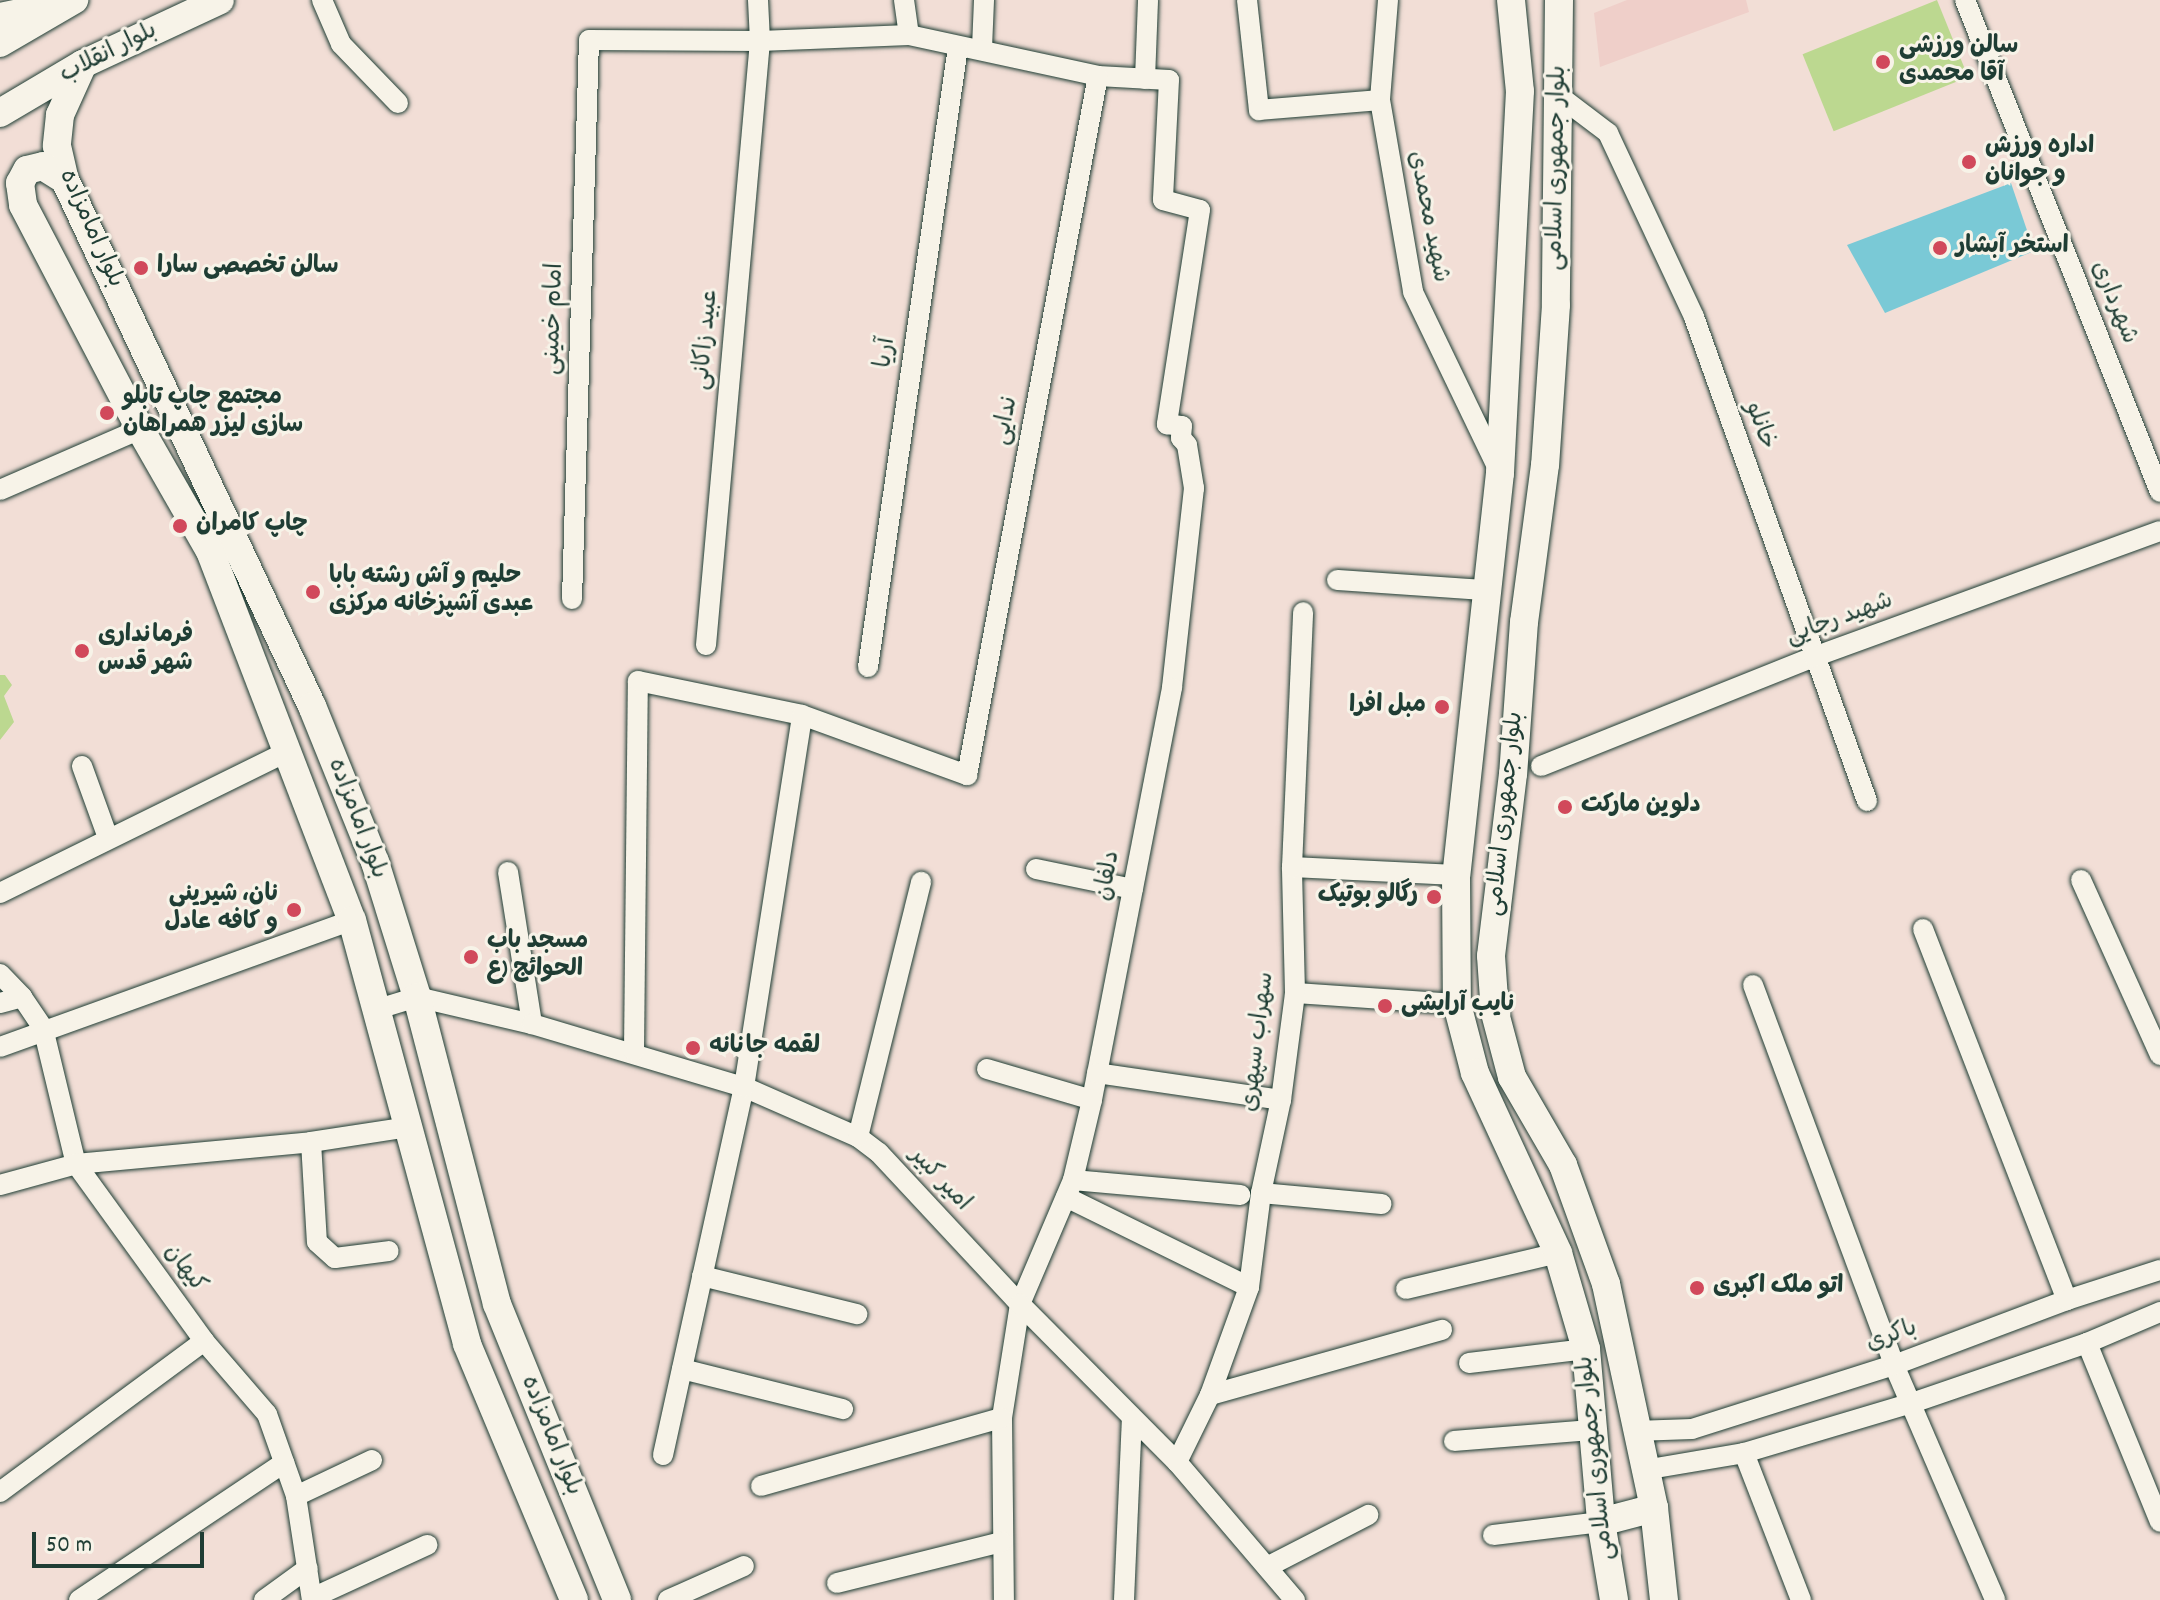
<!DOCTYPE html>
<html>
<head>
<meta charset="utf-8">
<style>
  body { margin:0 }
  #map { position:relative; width:2160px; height:1600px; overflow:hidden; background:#f2ded6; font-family:Dekko,"Playpen Sans Arabic",sans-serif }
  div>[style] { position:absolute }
  .built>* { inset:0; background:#efcfc9 }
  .green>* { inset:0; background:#bcd890; transform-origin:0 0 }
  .water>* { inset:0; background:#7ac9d6 }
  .roads { filter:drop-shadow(0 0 2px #1f3d34) drop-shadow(0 0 2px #1f3d34) }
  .street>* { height:20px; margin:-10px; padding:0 10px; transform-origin:10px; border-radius:10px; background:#f7f3e8 }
  .secondary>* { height:28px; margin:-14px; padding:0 14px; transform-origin:14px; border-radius:14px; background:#f7f3e8 }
  .dots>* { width:22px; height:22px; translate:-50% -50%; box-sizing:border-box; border:4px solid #f7f3e8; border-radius:50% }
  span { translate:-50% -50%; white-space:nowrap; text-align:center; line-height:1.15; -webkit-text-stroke:6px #f7f3e8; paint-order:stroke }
  .poi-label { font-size:24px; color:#1f3d34; font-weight:700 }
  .left { translate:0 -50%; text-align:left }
  .right { translate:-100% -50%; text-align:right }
  .street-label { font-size:24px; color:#1f3d34 }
  .scale { position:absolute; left:32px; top:1532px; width:172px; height:36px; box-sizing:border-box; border:4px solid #1f3d34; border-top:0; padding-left:10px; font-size:24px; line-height:28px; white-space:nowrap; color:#1f3d34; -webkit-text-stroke:6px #f7f3e8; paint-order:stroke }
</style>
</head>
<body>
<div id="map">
  <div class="built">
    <div style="clip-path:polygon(1627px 0,1746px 0,1749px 12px,1600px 67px,1594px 13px)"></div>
  </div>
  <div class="green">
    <div style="left:1937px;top:0;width:83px;height:145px;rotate:68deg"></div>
    <div style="clip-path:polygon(0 675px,5px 675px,12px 685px,4px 696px,14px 722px,0 740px)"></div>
  </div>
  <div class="water">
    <div style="clip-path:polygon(2011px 183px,2034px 251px,1885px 313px,1847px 245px)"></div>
  </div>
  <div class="roads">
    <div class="street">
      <div style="left:322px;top:0;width:48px;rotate:66.6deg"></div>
      <div style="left:341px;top:44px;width:82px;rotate:46deg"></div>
      <div style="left:904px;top:0;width:35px;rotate:82deg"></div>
      <div style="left:1247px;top:0;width:111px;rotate:83.8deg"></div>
      <div style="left:1259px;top:110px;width:121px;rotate:-4.7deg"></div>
      <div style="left:1388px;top:0;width:100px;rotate:94.6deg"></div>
      <div style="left:1380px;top:100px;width:195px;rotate:80.2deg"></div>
      <div style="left:1413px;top:292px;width:196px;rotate:64.3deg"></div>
      <div style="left:1965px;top:0;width:529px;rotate:68.38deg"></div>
      <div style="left:982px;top:48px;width:48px;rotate:-87.6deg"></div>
      <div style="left:1145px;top:79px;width:79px;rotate:-87.8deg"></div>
      <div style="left:1558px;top:95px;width:63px;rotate:37.2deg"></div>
      <div style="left:1608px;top:133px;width:203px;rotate:64.9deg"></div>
      <div style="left:1694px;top:317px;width:514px;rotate:70.33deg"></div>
      <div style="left:0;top:490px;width:153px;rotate:-23.5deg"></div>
      <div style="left:1337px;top:580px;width:148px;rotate:3.9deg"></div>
      <div style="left:572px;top:599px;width:559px;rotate:-88.26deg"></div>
      <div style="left:589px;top:40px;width:171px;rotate:0.3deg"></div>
      <div style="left:760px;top:41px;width:149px;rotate:-2.3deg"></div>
      <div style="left:909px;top:35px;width:193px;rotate:12.2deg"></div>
      <div style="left:1098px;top:76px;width:71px;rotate:3.2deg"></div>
      <div style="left:1169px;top:80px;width:120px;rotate:92.9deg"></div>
      <div style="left:1163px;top:200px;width:38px;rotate:15deg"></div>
      <div style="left:1200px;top:210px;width:217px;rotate:98.8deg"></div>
      <div style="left:1167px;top:424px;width:15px;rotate:8deg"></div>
      <div style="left:1182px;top:426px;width:12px;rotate:95deg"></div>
      <div style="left:1181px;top:438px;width:9px;rotate:49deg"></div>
      <div style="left:1187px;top:445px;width:44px;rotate:80.8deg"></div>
      <div style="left:1194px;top:488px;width:201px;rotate:96.3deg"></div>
      <div style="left:1172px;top:688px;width:420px;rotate:101deg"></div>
      <div style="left:1092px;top:1100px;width:82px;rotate:103.4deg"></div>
      <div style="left:1073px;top:1180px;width:135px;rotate:113.1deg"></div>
      <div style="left:1020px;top:1304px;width:115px;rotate:99deg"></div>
      <div style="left:1002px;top:1418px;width:182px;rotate:89.4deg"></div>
      <div style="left:706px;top:645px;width:606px;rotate:-84.89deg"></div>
      <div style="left:760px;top:41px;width:41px;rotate:-92.8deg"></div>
      <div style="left:868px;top:667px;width:626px;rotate:-81.74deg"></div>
      <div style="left:82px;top:766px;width:77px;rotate:70.1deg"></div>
      <div style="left:1541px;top:766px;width:294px;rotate:-21.8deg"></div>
      <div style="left:1814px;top:657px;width:368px;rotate:-20deg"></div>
      <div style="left:1292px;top:867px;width:164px;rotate:2.8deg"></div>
      <div style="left:1036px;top:869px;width:99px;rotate:11.7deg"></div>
      <div style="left:508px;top:872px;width:154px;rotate:81deg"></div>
      <div style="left:2081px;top:880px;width:192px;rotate:65.7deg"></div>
      <div style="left:0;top:893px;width:322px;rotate:-26.2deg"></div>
      <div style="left:1923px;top:929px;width:398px;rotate:68.8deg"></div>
      <div style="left:0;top:974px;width:32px;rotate:46deg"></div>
      <div style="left:22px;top:997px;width:37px;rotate:56deg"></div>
      <div style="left:43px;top:1028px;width:140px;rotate:76.4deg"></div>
      <div style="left:76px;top:1164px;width:218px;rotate:54.1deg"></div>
      <div style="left:204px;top:1341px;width:96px;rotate:49.2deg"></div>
      <div style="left:267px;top:1414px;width:87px;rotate:70.5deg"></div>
      <div style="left:296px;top:1496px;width:105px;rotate:81.3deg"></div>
      <div style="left:1753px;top:985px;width:405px;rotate:69.6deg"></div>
      <div style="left:1894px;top:1365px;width:256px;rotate:66.7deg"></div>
      <div style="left:1295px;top:993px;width:162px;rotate:3.9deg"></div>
      <div style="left:0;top:1003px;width:23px;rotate:-15deg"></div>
      <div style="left:378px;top:1009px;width:41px;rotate:-17.1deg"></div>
      <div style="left:417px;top:997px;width:118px;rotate:13.2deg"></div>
      <div style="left:532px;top:1024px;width:221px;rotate:16.6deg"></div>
      <div style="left:744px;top:1087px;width:124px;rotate:23.7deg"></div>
      <div style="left:858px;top:1137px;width:26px;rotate:37deg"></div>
      <div style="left:879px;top:1153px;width:207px;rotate:47deg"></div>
      <div style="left:1020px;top:1304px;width:223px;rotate:45.2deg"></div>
      <div style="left:1177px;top:1462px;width:182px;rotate:49.5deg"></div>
      <div style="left:0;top:1047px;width:374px;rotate:-19.8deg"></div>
      <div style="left:634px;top:1051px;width:370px;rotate:-89.4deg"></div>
      <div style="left:638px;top:681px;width:167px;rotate:11.7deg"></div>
      <div style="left:802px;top:715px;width:176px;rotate:20deg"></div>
      <div style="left:967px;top:775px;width:711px;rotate:-79.39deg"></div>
      <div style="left:987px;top:1069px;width:109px;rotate:16.4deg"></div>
      <div style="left:1097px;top:1073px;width:186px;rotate:8.3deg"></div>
      <div style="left:858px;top:1137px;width:263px;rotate:-76.1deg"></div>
      <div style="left:311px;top:1142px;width:100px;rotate:86.6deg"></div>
      <div style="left:317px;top:1242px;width:24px;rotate:42deg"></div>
      <div style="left:335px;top:1258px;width:54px;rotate:-7.4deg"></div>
      <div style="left:1073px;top:1180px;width:168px;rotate:5.1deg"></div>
      <div style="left:0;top:1185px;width:79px;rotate:-15.4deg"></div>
      <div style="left:76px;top:1164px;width:236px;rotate:-5.3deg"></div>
      <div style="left:311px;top:1142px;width:98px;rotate:-8.8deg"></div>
      <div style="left:1261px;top:1193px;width:121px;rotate:5.2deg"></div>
      <div style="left:1066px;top:1197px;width:204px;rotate:26.2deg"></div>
      <div style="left:702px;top:1276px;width:160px;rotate:13.8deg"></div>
      <div style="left:1406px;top:1289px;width:156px;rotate:-13.3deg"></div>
      <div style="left:2087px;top:1343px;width:193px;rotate:67.8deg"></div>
      <div style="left:1469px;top:1363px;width:118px;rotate:-6.8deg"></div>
      <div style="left:682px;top:1369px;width:166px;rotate:14deg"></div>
      <div style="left:1210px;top:1395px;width:241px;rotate:-15.7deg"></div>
      <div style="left:1635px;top:1431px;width:57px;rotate:-2deg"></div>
      <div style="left:1692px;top:1429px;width:212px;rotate:-17.6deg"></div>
      <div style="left:1894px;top:1365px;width:185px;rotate:-20.6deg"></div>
      <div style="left:2067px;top:1300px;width:98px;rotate:-17.9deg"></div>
      <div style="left:1454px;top:1441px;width:137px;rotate:-4.6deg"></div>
      <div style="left:1744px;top:1453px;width:158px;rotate:68.8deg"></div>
      <div style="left:663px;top:1455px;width:377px;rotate:-77.6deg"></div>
      <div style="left:744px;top:1087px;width:376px;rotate:-81.1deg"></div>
      <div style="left:1177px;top:1462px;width:75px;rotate:-63.8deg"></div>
      <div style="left:1210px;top:1395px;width:115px;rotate:-70.1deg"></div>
      <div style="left:1249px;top:1287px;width:95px;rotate:-82.7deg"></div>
      <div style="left:1261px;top:1193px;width:95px;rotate:-77.9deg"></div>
      <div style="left:1281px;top:1100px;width:108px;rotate:-82.5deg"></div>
      <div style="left:1295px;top:993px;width:126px;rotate:-91.4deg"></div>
      <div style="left:1292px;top:867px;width:255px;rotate:-87.5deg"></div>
      <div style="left:1644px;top:1470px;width:101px;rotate:-9.6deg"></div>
      <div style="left:1744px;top:1453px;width:175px;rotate:-16.6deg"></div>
      <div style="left:1912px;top:1403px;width:185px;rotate:-18.9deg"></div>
      <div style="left:2087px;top:1343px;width:79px;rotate:-23deg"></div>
      <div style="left:761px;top:1486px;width:250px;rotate:-15.8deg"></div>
      <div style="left:0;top:1492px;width:254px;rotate:-36.5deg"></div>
      <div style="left:296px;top:1496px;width:84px;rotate:-25.3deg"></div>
      <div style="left:1493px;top:1535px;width:109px;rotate:-6.9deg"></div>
      <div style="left:1267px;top:1567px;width:114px;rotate:-27.2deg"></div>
      <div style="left:837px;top:1583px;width:170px;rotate:-14deg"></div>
      <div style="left:312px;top:1598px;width:127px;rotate:-24.7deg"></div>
      <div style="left:79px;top:1600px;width:247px;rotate:-33.8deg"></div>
      <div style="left:264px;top:1600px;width:54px;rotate:-36deg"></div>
      <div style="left:668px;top:1600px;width:83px;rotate:-24.1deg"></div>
      <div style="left:1124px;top:1600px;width:180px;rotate:-87.5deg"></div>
    </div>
    <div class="secondary">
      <div style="left:1511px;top:0;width:91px;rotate:84.4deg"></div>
      <div style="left:1520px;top:91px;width:383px;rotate:93deg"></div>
      <div style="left:1500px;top:473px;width:404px;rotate:96.2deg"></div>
      <div style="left:1456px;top:875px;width:129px;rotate:89.6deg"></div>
      <div style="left:1457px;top:1004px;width:71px;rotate:75.4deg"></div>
      <div style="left:1475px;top:1073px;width:198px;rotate:65.2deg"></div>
      <div style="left:1558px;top:1253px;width:100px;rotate:73.7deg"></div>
      <div style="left:1586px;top:1349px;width:174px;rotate:85deg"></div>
      <div style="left:1601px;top:1522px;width:79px;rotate:80.5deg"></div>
      <div style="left:1559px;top:0;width:305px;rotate:90.6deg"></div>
      <div style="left:1556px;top:305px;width:160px;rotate:93.9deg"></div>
      <div style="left:1545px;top:465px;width:158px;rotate:97.6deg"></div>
      <div style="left:1524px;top:622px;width:152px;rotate:94.1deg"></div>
      <div style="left:1513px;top:774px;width:183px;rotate:96.9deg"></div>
      <div style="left:1491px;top:956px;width:57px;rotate:86deg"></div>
      <div style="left:1495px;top:1013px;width:66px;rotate:75.1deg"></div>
      <div style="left:1512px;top:1077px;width:102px;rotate:59.9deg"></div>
      <div style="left:1563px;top:1165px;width:127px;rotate:70.1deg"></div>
      <div style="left:1606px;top:1284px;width:229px;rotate:77.9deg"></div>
      <div style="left:1654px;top:1508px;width:93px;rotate:83.8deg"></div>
      <div style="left:0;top:17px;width:45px;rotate:-11.6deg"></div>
      <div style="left:0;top:43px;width:86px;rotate:-30.2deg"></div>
      <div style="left:83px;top:64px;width:56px;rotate:114.3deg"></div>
      <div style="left:60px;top:115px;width:31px;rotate:96deg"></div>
      <div style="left:57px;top:146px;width:35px;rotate:77deg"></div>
      <div style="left:65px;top:180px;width:581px;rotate:64.85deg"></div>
      <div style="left:312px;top:706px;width:168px;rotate:68deg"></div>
      <div style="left:375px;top:862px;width:141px;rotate:72.7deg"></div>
      <div style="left:417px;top:997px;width:317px;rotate:75.4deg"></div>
      <div style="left:497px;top:1304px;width:319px;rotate:67.9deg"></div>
      <div style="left:0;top:113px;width:96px;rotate:-30.6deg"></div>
      <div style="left:83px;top:64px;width:151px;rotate:-25deg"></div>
      <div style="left:65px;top:180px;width:26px;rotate:-148deg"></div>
      <div style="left:43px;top:166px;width:16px;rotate:166deg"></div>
      <div style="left:27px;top:170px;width:15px;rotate:118deg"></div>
      <div style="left:20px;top:183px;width:22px;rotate:82deg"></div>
      <div style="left:23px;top:205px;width:253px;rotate:62.4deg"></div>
      <div style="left:140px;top:429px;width:141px;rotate:60.2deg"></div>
      <div style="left:210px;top:551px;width:395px;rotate:69deg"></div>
      <div style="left:352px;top:920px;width:439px;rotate:74.8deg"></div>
      <div style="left:467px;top:1344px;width:277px;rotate:67.3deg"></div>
      <div style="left:1601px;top:1522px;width:55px;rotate:-14.8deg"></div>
    </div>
  </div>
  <div class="dots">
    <div style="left:1883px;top:62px;background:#d1495b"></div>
    <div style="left:1969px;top:162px;background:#d1495b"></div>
    <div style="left:1940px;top:248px;background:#d1495b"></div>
    <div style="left:141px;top:268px;background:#d1495b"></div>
    <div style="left:107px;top:413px;background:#d1495b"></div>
    <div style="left:180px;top:526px;background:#d1495b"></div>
    <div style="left:313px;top:592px;background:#d1495b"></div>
    <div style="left:82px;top:651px;background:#d1495b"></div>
    <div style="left:1442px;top:707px;background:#d1495b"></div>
    <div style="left:1565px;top:807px;background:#d1495b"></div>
    <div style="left:1434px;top:897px;background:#d1495b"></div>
    <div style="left:294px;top:910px;background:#d1495b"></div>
    <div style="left:471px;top:957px;background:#d1495b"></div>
    <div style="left:1385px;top:1006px;background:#d1495b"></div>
    <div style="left:693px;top:1048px;background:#d1495b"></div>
    <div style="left:1697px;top:1288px;background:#d1495b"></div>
  </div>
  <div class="poi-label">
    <span class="left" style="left:1899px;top:62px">سالن ورزشی<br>آقا محمدی</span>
    <span class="left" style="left:1985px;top:162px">اداره ورزش<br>و جوانان</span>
    <span class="left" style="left:1956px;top:248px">استخر آبشار</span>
    <span class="left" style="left:157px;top:268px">سالن تخصصی سارا</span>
    <span class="left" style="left:123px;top:413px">مجتمع چاپ تابلو<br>سازی لیزر همراهان</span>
    <span class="left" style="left:196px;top:526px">چاپ کامران</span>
    <span class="left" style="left:329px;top:592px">حلیم و آش رشته بابا<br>عبدی آشپزخانه مرکزی</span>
    <span class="left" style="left:98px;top:651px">فرمانداری<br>شهر قدس</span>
    <span class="right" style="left:1426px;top:707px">مبل افرا</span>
    <span class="left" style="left:1581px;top:807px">دلوین مارکت</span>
    <span class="right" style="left:278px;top:910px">نان، شیرینی<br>و کافه عادل</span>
    <span class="right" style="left:1418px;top:897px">رگالو بوتیک</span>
    <span class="left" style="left:487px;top:957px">مسجد باب<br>الحوائج (ع</span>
    <span class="left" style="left:1401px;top:1006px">نایب آرایشی</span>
    <span class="left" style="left:709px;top:1048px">لقمه جانانه</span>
    <span class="left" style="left:1713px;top:1288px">اتو ملک اکبری</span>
  </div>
  <div class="street-label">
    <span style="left:109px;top:54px;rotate:-27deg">بلوار انقلاب</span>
    <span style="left:1558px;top:168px;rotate:-89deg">بلوار جمهوری اسلامی</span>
    <span style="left:1427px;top:217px;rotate:79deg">شهید محمدی</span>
    <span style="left:90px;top:229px;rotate:66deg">بلوار امامزاده</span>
    <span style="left:2113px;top:303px;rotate:68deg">شهرداری</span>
    <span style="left:555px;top:319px;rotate:-88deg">امام خمینی</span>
    <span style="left:707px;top:340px;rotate:-85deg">عبید زاکانی</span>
    <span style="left:887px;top:353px;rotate:-82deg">آریا</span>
    <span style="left:1007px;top:421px;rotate:-79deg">ندایی</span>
    <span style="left:1759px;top:426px;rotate:71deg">خانلو</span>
    <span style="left:1840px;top:620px;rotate:-20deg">شهید رجایی</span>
    <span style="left:1506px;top:814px;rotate:-84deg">بلوار جمهوری اسلامی</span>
    <span style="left:356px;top:819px;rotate:69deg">بلوار امامزاده</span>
    <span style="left:1109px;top:876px;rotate:-79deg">دلفان</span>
    <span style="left:1259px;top:1042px;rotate:-83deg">سهراب سپهری</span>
    <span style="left:939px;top:1180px;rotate:47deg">امیر کبیر</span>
    <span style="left:184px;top:1269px;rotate:54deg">کیهان</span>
    <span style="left:1892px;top:1337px;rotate:-19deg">باکری</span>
    <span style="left:550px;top:1436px;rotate:68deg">بلوار امامزاده</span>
    <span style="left:1597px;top:1458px;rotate:-96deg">بلوار جمهوری اسلامی</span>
  </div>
  <div class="scale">50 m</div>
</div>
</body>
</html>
